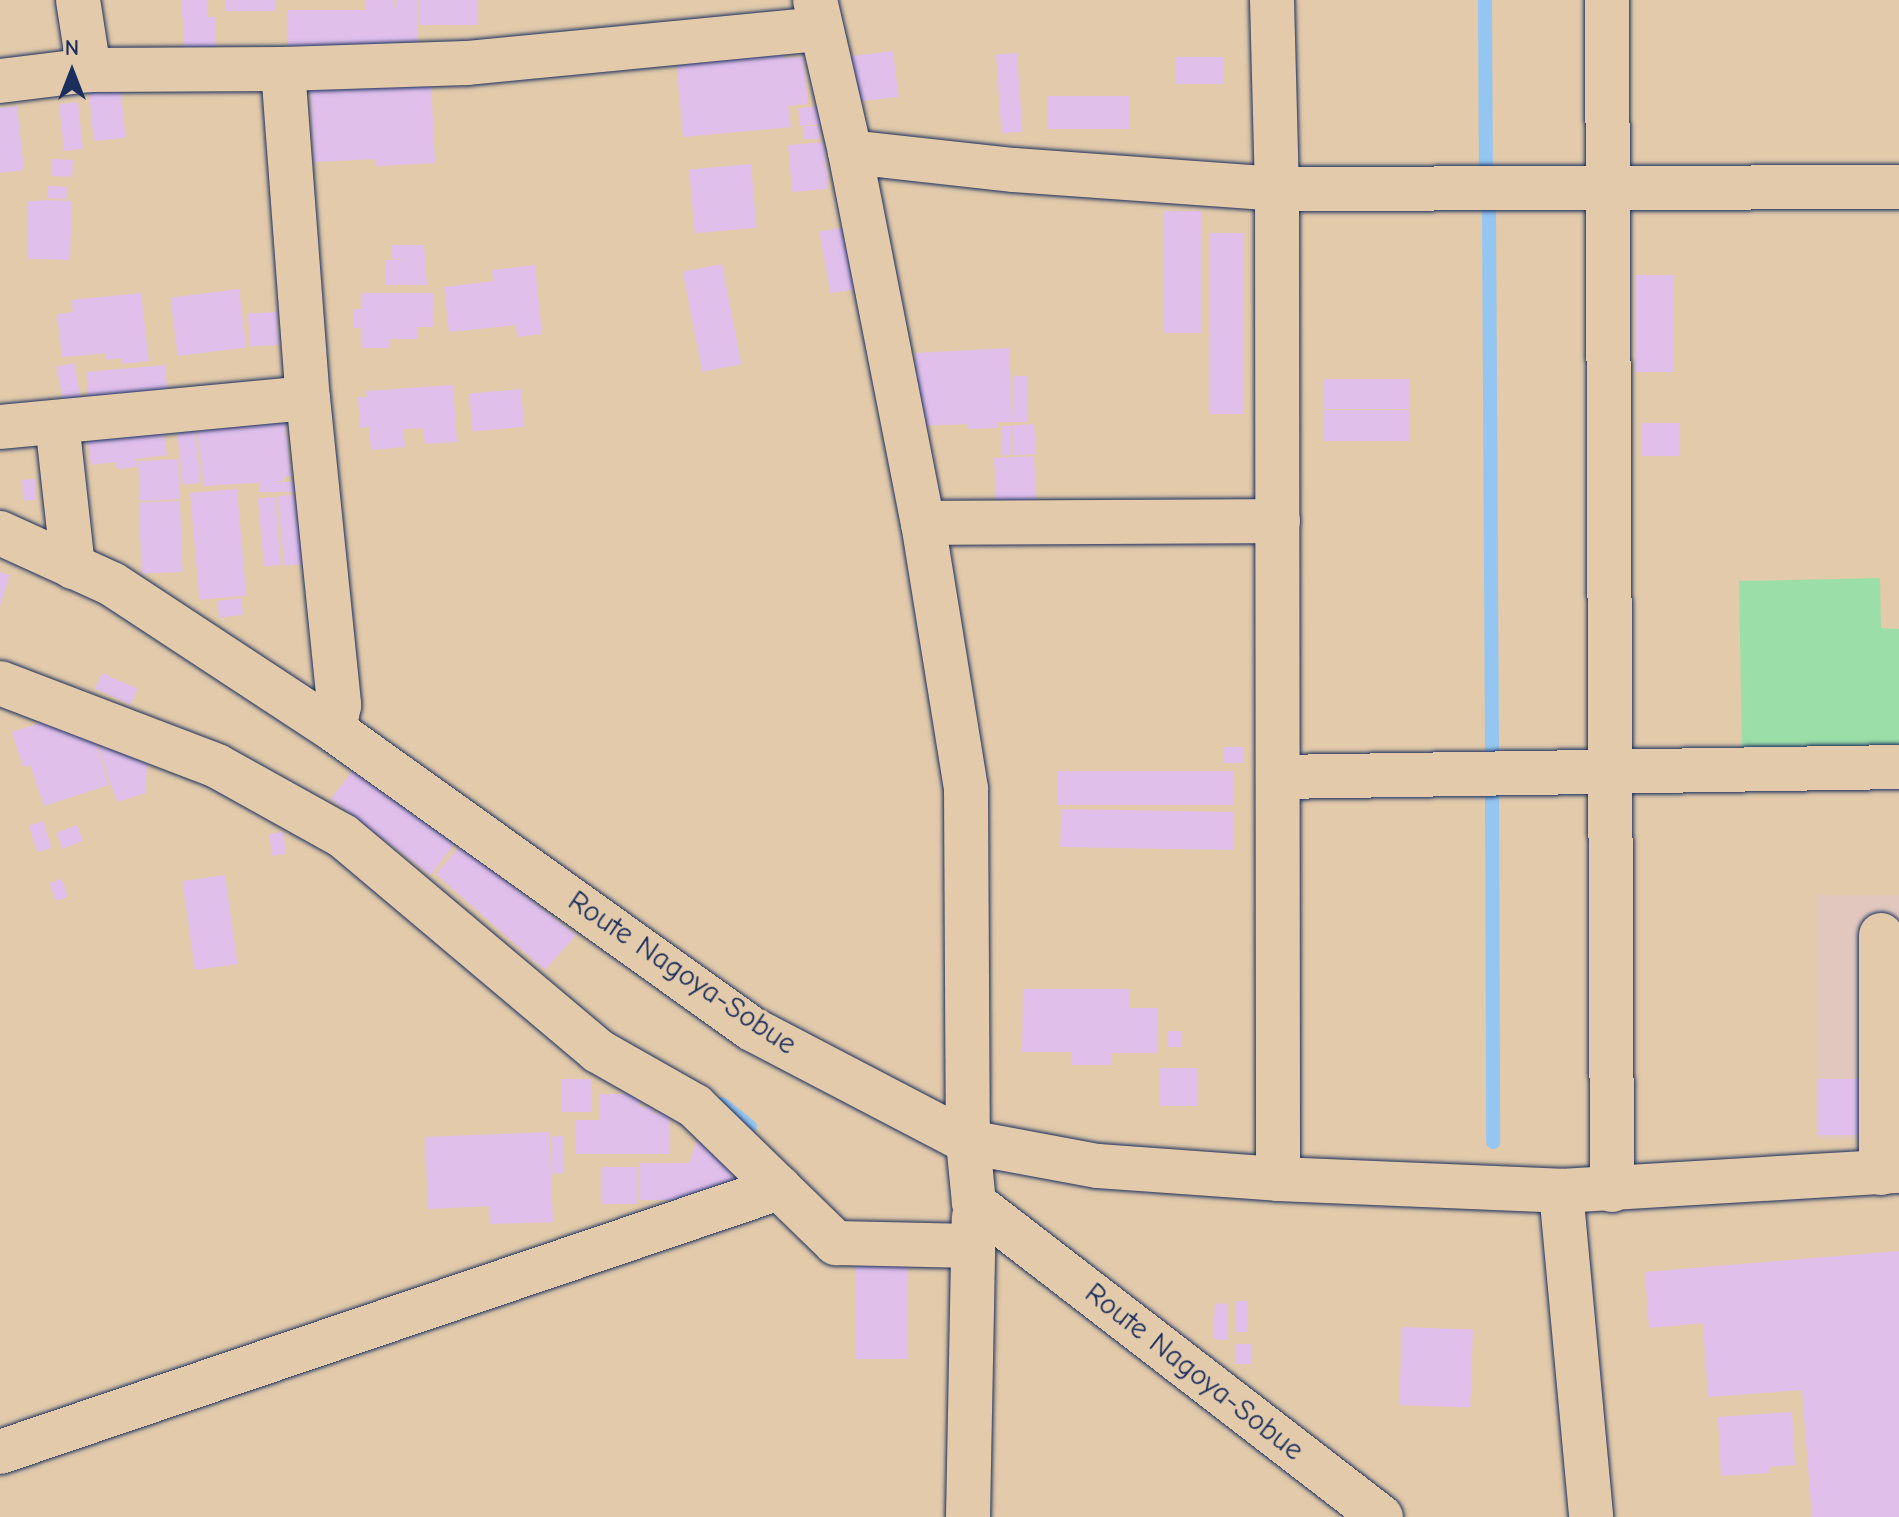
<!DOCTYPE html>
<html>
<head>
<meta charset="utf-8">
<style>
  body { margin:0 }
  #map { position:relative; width:1899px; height:1517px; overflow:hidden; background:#e2caaa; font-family:"Comic Neue",sans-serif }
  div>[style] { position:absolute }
  .built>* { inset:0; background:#e1c7be; transform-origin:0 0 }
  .green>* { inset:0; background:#9cdea8 }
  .stream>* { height:14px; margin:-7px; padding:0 7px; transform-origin:7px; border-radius:7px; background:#95c6f1 }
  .building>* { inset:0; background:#e0bfeb; transform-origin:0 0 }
  .roads { filter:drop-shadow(0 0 2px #1b2f5e) drop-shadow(0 0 2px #1b2f5e) }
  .minor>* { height:44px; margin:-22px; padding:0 22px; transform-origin:22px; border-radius:22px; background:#e2caaa }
  .major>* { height:44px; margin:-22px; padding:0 22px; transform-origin:22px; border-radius:22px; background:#e2caaa }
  span { translate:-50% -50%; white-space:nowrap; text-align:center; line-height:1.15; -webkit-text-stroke:7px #e2caaa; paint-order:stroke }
  .street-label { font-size:30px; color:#1b2f5e }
  .north { position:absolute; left:32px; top:32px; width:80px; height:80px; -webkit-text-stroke:6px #e2caaa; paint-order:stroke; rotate:0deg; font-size:22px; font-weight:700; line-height:32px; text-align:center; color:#1b2f5e }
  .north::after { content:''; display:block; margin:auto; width:28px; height:36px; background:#1b2f5e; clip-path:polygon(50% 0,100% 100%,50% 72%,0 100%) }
</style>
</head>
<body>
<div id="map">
  <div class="built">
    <div style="left:1818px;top:895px;width:81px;height:244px"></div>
  </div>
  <div class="green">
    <div style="clip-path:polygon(1880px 578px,1881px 628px,1899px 629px,1899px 748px,1742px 751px,1739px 581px)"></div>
  </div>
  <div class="stream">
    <div style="left:1485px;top:0;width:165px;rotate:89.7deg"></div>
    <div style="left:1489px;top:211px;width:539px;rotate:89.68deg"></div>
    <div style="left:1492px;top:798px;width:344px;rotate:89.8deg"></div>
    <div style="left:722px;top:1104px;width:36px;rotate:39deg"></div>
  </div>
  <div class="building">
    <div style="left:182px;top:0;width:25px;height:17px"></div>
    <div style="left:225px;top:0;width:50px;height:11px"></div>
    <div style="clip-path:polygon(365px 0,394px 0,394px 10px,396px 0,417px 0,417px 42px,395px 42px,395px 46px,288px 46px,288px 10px,365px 10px)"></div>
    <div style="left:420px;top:0;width:57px;height:25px"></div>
    <div style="left:216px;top:17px;width:34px;height:32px;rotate:90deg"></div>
    <div style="clip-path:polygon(783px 50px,784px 58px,803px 57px,808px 104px,788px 106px,791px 127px,683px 137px,676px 60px)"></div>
    <div style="left:893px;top:51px;width:46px;height:48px;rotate:83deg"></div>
    <div style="left:1017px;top:53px;width:79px;height:21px;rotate:86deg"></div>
    <div style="left:1176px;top:57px;width:47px;height:27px"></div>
    <div style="clip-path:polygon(431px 79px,435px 163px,376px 166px,376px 159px,314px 162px,310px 85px)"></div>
    <div style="left:120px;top:84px;width:54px;height:32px;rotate:84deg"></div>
    <div style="left:1048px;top:96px;width:81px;height:33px"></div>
    <div style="left:78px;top:102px;width:47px;height:19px;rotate:84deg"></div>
    <div style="clip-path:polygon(17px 106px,24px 170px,0 173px,0 108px)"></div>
    <div style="left:819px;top:106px;width:18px;height:21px;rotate:84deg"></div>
    <div style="left:819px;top:126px;width:13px;height:15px;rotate:90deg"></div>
    <div style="left:824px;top:142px;width:47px;height:36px;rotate:85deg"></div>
    <div style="left:52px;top:159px;width:21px;height:17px;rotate:3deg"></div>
    <div style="left:751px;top:164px;width:64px;height:62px;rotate:85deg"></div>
    <div style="left:48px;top:186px;width:19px;height:12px;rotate:3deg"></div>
    <div style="left:40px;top:200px;width:32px;height:59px;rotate:2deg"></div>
    <div style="left:27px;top:201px;width:12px;height:58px"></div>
    <div style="left:1164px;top:211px;width:38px;height:122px"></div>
    <div style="left:845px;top:227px;width:63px;height:26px;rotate:80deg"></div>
    <div style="left:1210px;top:233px;width:34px;height:181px"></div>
    <div style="clip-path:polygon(391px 245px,424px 245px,427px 285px,386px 285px,386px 260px,413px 260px,391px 259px)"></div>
    <div style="left:722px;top:264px;width:102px;height:40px;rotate:79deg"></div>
    <div style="clip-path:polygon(535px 265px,542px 334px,517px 337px,516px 325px,449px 332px,444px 287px,493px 281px,492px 270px)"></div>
    <div style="left:1636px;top:275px;width:37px;height:97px"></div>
    <div style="left:239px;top:289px;width:59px;height:69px;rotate:83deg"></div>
    <div style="clip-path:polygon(141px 293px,149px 361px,122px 364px,121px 358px,105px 360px,105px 353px,78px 356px,77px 344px,77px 356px,62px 357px,57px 314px,73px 312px,71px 300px)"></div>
    <div style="clip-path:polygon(362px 293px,434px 293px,434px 327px,418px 327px,418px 339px,389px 339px,389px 348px,362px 348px,362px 328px,353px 328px,353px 309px,362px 309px)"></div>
    <div style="left:277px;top:312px;width:33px;height:29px;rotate:87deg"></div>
    <div style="clip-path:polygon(1009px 348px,1013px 422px,998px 422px,998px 428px,967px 429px,967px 424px,918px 426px,915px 353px)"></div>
    <div style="left:74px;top:363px;width:43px;height:18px;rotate:79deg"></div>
    <div style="left:165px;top:365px;width:37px;height:79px;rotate:85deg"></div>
    <div style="left:1013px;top:376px;width:14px;height:46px"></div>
    <div style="left:1324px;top:379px;width:86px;height:30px"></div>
    <div style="clip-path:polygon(453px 385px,457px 442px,425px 444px,423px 428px,403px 429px,405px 447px,371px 450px,369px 427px,360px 428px,358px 397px,367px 397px,366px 391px)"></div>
    <div style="left:521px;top:389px;width:38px;height:52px;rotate:85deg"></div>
    <div style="left:1410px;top:410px;width:31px;height:86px;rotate:90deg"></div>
    <div style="clip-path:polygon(284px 416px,291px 476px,284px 477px,284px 481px,204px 486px,197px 428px)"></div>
    <div style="left:1642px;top:423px;width:37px;height:33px"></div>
    <div style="left:1034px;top:424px;width:30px;height:22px;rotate:86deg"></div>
    <div style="left:1011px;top:426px;width:29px;height:10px;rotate:88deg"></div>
    <div style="clip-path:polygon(163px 428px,167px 455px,136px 459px,137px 467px,117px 469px,115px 462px,91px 465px,87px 437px)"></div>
    <div style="left:195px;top:429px;width:54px;height:18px;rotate:84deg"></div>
    <div style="left:1034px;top:456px;width:44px;height:40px;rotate:87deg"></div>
    <div style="left:178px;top:459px;width:40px;height:40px;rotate:87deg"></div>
    <div style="left:35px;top:479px;width:21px;height:13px;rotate:87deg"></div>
    <div style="left:308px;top:482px;width:10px;height:48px;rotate:90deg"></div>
    <div style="left:237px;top:489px;width:107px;height:47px;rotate:85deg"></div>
    <div style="left:308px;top:493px;width:70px;height:31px;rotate:84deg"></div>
    <div style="left:275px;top:497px;width:68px;height:17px;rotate:85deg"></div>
    <div style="left:180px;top:501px;width:71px;height:41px;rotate:88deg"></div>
    <div style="left:0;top:572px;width:10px;height:76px;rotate:17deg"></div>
    <div style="left:241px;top:598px;width:17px;height:24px;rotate:83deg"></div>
    <div style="left:102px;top:673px;width:39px;height:17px;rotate:24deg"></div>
    <div style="clip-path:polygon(53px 719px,81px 730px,84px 740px,94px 737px,109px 785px,44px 806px,30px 765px,23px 767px,12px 732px)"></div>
    <div style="clip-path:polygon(95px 737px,147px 756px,146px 793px,117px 802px)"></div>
    <div style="left:1223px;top:747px;width:21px;height:16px"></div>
    <div style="clip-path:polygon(352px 771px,456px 842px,431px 875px,331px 799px)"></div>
    <div style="left:1057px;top:771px;width:177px;height:34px"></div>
    <div style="left:1061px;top:809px;width:173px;height:38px;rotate:1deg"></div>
    <div style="left:43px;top:821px;width:28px;height:15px;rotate:72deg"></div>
    <div style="left:77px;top:825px;width:17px;height:22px;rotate:69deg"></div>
    <div style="left:283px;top:832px;width:22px;height:14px;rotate:82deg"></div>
    <div style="clip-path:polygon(460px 846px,576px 935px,545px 970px,436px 874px)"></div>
    <div style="left:225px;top:875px;width:90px;height:43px;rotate:82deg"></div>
    <div style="left:62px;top:879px;width:19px;height:13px;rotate:72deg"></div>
    <div style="clip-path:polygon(1023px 989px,1130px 989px,1130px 1008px,1158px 1008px,1157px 1053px,1111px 1053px,1111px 1065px,1072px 1065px,1072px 1052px,1022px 1052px)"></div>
    <div style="left:1167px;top:1031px;width:15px;height:16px"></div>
    <div style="left:1159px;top:1068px;width:38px;height:38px"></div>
    <div style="left:561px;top:1079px;width:31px;height:33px"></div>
    <div style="left:1818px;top:1079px;width:43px;height:56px"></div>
    <div style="clip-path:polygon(600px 1094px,640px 1094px,640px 1107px,653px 1107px,653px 1113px,670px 1113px,670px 1154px,600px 1154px)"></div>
    <div style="left:576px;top:1120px;width:23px;height:34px"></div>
    <div style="clip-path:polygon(549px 1132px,553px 1222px,490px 1224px,490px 1206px,428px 1209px,425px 1137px)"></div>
    <div style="clip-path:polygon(700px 1133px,727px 1157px,736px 1191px,675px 1200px,640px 1200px,640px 1163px,689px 1163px)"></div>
    <div style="left:563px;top:1136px;width:37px;height:12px;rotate:88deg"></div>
    <div style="left:601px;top:1167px;width:36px;height:37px"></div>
    <div style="clip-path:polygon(1899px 1251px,1899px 1517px,1812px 1517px,1802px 1390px,1708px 1397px,1703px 1323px,1649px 1328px,1645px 1272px)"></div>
    <div style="left:856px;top:1266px;width:52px;height:93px"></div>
    <div style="left:1235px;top:1301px;width:13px;height:31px"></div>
    <div style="clip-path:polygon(1215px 1303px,1228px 1304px,1228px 1340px,1213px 1339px)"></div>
    <div style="left:1402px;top:1327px;width:71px;height:78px;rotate:2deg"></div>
    <div style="left:1235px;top:1344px;width:16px;height:20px"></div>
    <div style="clip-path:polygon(1792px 1412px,1795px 1465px,1769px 1467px,1769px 1473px,1721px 1476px,1718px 1417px)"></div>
  </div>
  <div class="roads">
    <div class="minor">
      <div style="left:78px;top:0;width:71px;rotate:81.1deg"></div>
      <div style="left:815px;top:0;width:156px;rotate:77deg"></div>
      <div style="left:850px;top:152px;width:378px;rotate:78.9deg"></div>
      <div style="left:923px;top:523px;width:269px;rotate:80.8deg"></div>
      <div style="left:966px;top:789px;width:353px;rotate:89.7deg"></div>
      <div style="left:968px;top:1142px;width:132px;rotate:10.5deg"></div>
      <div style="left:1098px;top:1166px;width:180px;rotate:4.1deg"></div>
      <div style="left:1278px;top:1179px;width:283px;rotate:2.4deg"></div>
      <div style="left:1561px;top:1191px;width:339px;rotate:-3.4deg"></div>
      <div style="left:1272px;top:0;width:189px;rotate:88.5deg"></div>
      <div style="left:1277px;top:189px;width:990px;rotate:89.94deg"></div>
      <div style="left:1607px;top:0;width:1190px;rotate:89.76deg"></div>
      <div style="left:283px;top:69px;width:330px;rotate:85.7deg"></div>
      <div style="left:308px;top:398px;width:309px;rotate:84.2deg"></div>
      <div style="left:339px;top:705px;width:25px;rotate:101deg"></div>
      <div style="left:0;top:81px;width:90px;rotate:-7deg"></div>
      <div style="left:89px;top:70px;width:194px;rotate:-0.3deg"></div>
      <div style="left:283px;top:69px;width:184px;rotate:-1.9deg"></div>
      <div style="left:467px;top:63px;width:354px;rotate:-5.5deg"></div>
      <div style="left:850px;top:152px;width:165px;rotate:6.3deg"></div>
      <div style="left:1014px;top:170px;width:264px;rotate:4.1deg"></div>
      <div style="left:1277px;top:189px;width:622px;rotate:-0.18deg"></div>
      <div style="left:57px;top:422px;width:146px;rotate:83.7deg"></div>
      <div style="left:0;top:427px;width:309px;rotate:-5.4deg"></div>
      <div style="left:923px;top:523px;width:355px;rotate:-0.3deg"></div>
      <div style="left:0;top:683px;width:232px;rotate:20.9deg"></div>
      <div style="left:217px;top:766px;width:144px;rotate:29.1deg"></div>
      <div style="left:343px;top:836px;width:334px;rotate:40.1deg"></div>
      <div style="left:598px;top:1051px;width:112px;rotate:29.6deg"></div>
      <div style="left:695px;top:1106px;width:197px;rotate:44.2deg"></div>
      <div style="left:836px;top:1243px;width:137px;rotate:1.3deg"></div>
      <div style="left:1278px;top:777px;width:621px;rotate:-0.92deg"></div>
      <div style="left:1881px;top:935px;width:238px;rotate:90deg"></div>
      <div style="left:1561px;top:1191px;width:327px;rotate:84.7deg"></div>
      <div style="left:0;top:1452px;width:823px;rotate:-18.72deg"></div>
      <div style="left:968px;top:1517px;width:300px;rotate:-88.9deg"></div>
    </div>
    <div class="major">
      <div style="left:0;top:533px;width:123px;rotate:24.5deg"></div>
      <div style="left:112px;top:584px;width:266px;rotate:33.3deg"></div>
      <div style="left:334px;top:730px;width:514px;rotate:35.58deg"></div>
      <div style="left:752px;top:1029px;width:244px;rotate:27.6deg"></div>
      <div style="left:968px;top:1142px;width:61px;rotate:84.4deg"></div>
      <div style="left:974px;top:1203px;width:514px;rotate:37.65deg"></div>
    </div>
  </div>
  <div class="street-label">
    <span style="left:682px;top:973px;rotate:34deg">Route Nagoya-Sobue</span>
    <span style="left:1194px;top:1372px;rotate:38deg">Route Nagoya-Sobue</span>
  </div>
  <div class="north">N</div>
</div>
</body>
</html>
